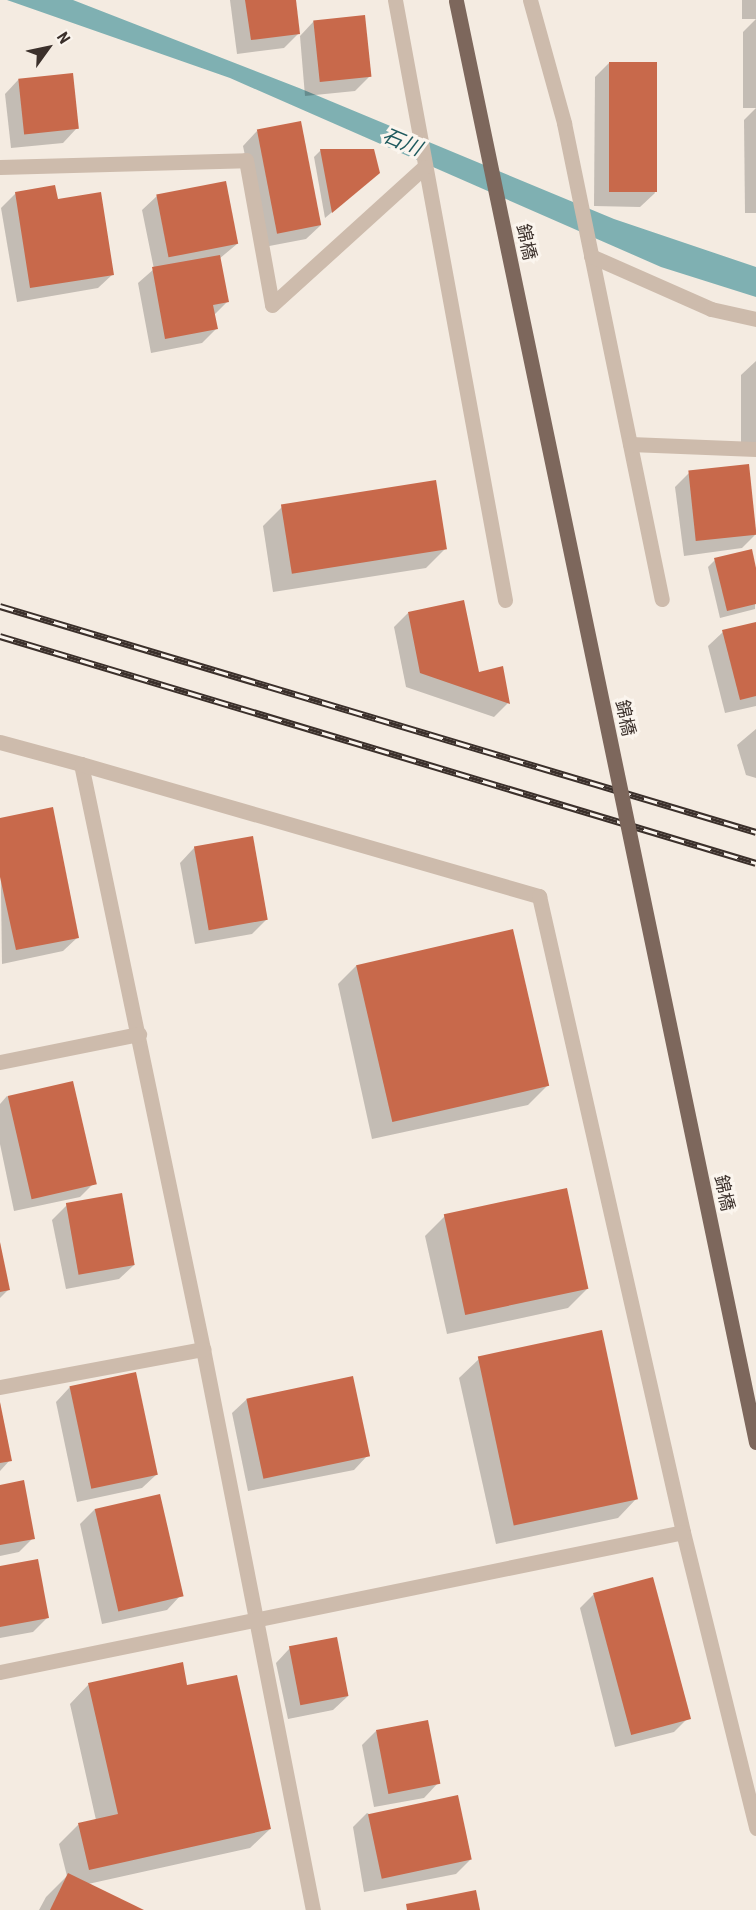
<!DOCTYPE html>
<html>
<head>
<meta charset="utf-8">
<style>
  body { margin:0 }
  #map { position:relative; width:756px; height:1910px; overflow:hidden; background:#f4ebe1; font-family:"Roboto Condensed","Noto Sans JP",sans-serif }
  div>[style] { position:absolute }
  .water>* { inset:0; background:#7fb0b2 }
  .shadow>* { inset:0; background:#0003; transform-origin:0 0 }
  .building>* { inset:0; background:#c8694b; transform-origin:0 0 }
  .street>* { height:15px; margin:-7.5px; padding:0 7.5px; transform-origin:7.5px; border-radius:7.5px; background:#cdbbac }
  .rail>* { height:7px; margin-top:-3.5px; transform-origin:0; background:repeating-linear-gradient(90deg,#fbf5ee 0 14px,#3b302b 0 28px); box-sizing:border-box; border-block:2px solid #3b302b }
  .primary-bridge>* { height:15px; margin:-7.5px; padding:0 7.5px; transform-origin:7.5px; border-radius:7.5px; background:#7d675c }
  span { translate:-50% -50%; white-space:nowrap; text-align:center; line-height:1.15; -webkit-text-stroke:6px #fbf5ee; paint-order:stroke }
  .street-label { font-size:18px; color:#3b302b }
  .water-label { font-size:20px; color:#1f5a5e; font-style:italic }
  .north { position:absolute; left:18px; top:18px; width:60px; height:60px; -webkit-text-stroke:4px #fbf5ee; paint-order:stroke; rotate:57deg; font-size:16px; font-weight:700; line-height:24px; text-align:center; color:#3b302b }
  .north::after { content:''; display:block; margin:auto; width:21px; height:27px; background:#3b302b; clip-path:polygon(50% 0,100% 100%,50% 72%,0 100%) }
</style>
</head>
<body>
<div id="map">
  <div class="water">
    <div style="clip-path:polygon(7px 0,73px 0,299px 88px,614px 219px,756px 267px,756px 297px,661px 267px,230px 78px)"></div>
  </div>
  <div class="shadow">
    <div style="clip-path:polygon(230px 0,294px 0,299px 33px,284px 48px,237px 54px)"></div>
    <div style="left:742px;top:0;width:14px;height:19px"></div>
    <div style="clip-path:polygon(756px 19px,756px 108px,743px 108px,743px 32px)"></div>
    <div style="clip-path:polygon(314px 21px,370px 76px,355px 91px,305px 96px,300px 36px)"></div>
    <div style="clip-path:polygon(609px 63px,655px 193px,640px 207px,594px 206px,595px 77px)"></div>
    <div style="clip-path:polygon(19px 79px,77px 128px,63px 143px,11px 148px,5px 94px)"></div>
    <div style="clip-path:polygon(756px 108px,756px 213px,745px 213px,744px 120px)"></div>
    <div style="clip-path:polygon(257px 131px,321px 225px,306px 239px,264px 247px,243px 146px)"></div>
    <div style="clip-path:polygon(321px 150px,370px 180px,325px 218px,314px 157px)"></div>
    <div style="clip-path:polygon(16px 193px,56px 201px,113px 274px,98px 288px,17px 302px,1px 208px)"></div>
    <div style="clip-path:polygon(157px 196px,237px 244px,219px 259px,227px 302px,214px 315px,216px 329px,202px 343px,151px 353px,138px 283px,154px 269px,142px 210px)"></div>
    <div style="clip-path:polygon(756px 361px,756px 444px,741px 445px,741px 375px)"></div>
    <div style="clip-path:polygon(747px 465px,756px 534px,742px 548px,684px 556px,675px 487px,689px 473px)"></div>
    <div style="clip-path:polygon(282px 507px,446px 548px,426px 568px,273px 592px,263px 526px)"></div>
    <div style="clip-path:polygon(715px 560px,756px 574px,755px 609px,720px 618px,708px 567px)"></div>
    <div style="clip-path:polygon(408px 613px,508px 703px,494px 717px,406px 687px,394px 627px)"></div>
    <div style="clip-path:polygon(756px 624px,756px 706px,725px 713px,708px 646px,723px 632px)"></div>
    <div style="clip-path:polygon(756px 729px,756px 778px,746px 775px,737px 745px)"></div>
    <div style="clip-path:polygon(0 819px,78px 937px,63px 951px,2px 964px)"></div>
    <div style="clip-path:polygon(194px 848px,266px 920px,252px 934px,195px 944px,180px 863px)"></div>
    <div style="clip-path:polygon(357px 965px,547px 1086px,528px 1105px,372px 1139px,338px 984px)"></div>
    <div style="clip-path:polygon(7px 1096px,94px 1183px,80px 1197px,14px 1211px,0 1144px,0 1104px)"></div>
    <div style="clip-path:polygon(67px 1205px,134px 1265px,119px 1279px,66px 1289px,52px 1220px)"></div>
    <div style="clip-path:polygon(445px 1216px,587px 1289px,568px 1308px,447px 1334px,425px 1236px)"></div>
    <div style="clip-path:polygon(0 1244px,8px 1290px,0 1298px)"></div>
    <div style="clip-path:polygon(479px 1359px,637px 1498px,618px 1518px,496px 1544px,459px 1378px)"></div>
    <div style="clip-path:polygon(70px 1387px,157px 1474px,142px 1488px,77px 1502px,56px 1402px)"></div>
    <div style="clip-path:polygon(247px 1399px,368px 1455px,354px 1470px,248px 1491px,232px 1413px)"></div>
    <div style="clip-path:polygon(0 1404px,10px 1460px,0 1471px)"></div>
    <div style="clip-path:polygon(0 1486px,33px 1538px,19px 1552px,0 1556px)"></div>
    <div style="clip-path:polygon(95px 1509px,181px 1595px,167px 1610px,102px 1624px,80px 1524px)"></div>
    <div style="clip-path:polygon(0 1568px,47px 1618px,33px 1632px,0 1638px)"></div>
    <div style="clip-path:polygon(594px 1594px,688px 1718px,674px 1732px,615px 1747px,580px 1608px)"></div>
    <div style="clip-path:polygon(290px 1648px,348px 1696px,333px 1710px,288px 1719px,276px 1663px)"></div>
    <div style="clip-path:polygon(89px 1684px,186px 1687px,270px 1829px,250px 1848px,88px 1884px,140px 1910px,39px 1910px,46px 1897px,67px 1876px,59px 1844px,79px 1824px,96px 1820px,70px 1704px)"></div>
    <div style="clip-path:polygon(376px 1731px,438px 1783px,424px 1798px,374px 1807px,362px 1745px)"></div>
    <div style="clip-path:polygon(367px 1813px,470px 1860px,456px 1874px,364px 1892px,353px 1827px)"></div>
  </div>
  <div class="building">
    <div style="clip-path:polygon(245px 0,296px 0,300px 34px,251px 40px)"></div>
    <div style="left:365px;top:15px;width:62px;height:52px;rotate:84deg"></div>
    <div style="left:609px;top:62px;width:48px;height:130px"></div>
    <div style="left:73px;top:73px;width:56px;height:55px;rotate:84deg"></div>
    <div style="left:301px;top:121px;width:106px;height:45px;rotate:79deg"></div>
    <div style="clip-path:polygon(320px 149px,374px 149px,380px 173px,332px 213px)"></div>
    <div style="left:226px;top:181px;width:64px;height:71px;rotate:79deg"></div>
    <div style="clip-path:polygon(55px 185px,58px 199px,101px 192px,114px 275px,30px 288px,15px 192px)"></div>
    <div style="clip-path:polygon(220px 255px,229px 302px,213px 305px,218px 329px,165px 339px,152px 267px)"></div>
    <div style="left:749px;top:464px;width:71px;height:61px;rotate:84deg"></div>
    <div style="left:436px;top:480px;width:70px;height:157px;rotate:81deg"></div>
    <div style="clip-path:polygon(752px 549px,756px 568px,756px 604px,727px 611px,714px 558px)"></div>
    <div style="clip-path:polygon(464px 600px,479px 672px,503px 666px,510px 704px,420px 673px,408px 612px)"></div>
    <div style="clip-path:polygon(756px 622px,756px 696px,740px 700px,722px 630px)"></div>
    <div style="clip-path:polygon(53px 807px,79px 938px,16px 950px,0 877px,0 818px)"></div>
    <div style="left:253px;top:836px;width:85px;height:60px;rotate:80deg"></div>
    <div style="left:513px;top:929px;width:161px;height:161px;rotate:77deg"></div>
    <div style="left:73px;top:1081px;width:106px;height:67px;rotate:77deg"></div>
    <div style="left:567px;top:1188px;width:103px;height:126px;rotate:78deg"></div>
    <div style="left:122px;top:1193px;width:73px;height:57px;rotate:80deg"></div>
    <div style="clip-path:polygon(0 1242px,10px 1290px,0 1292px)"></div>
    <div style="left:602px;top:1330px;width:173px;height:127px;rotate:78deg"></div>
    <div style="left:136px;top:1372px;width:105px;height:68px;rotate:78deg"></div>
    <div style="left:353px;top:1376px;width:82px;height:109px;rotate:78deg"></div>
    <div style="clip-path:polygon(0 1402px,12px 1461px,0 1463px)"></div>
    <div style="clip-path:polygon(24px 1480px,35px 1539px,0 1545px,0 1485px)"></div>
    <div style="left:160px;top:1494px;width:105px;height:67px;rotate:77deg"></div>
    <div style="clip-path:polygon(38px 1559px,49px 1618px,0 1627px,0 1566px)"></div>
    <div style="left:653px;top:1577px;width:147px;height:62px;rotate:75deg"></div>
    <div style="left:337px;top:1637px;width:60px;height:49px;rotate:79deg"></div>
    <div style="clip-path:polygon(183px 1662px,187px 1685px,237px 1675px,271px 1829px,89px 1870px,78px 1823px,118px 1814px,88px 1683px)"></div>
    <div style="left:428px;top:1720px;width:65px;height:53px;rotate:79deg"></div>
    <div style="left:458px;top:1795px;width:66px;height:92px;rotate:78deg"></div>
    <div style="clip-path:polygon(68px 1873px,144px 1910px,50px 1910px)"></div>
    <div style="clip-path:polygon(476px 1890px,480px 1910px,407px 1910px,406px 1904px)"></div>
  </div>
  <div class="street">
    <div style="left:395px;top:0;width:610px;rotate:79.61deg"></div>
    <div style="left:530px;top:0;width:128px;rotate:74.5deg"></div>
    <div style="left:564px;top:123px;width:486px;rotate:78.4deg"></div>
    <div style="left:0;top:167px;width:246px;rotate:-1.6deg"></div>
    <div style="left:246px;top:160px;width:147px;rotate:79.8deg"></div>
    <div style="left:272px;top:305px;width:205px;rotate:-42.2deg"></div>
    <div style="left:591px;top:256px;width:131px;rotate:23.8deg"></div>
    <div style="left:711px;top:309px;width:46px;rotate:12.5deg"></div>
    <div style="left:630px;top:444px;width:126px;rotate:2.3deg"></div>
    <div style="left:0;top:742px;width:84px;rotate:15.2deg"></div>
    <div style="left:81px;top:764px;width:598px;rotate:78.22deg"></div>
    <div style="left:203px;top:1349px;width:572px;rotate:78.91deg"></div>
    <div style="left:81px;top:764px;width:477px;rotate:16.1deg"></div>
    <div style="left:539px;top:896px;width:652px;rotate:77.24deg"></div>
    <div style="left:683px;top:1532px;width:305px;rotate:76.1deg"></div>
    <div style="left:0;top:1062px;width:142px;rotate:-11.4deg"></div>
    <div style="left:0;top:1387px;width:207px;rotate:-10.6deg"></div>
    <div style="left:0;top:1672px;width:697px;rotate:-11.58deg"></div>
  </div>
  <div class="rail">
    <div style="left:0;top:606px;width:789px;rotate:16.64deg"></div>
    <div style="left:0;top:636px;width:789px;rotate:16.71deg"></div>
  </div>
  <div class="primary-bridge">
    <div style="left:456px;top:1px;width:1472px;rotate:78.24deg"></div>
  </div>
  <div class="street-label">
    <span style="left:526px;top:242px;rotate:78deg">錦橋</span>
    <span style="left:625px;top:718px;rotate:78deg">錦橋</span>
    <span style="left:724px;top:1193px;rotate:78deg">錦橋</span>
  </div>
  <div class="water-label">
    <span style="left:402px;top:142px;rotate:23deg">石川</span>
  </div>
  <div class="north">N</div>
</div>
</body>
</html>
